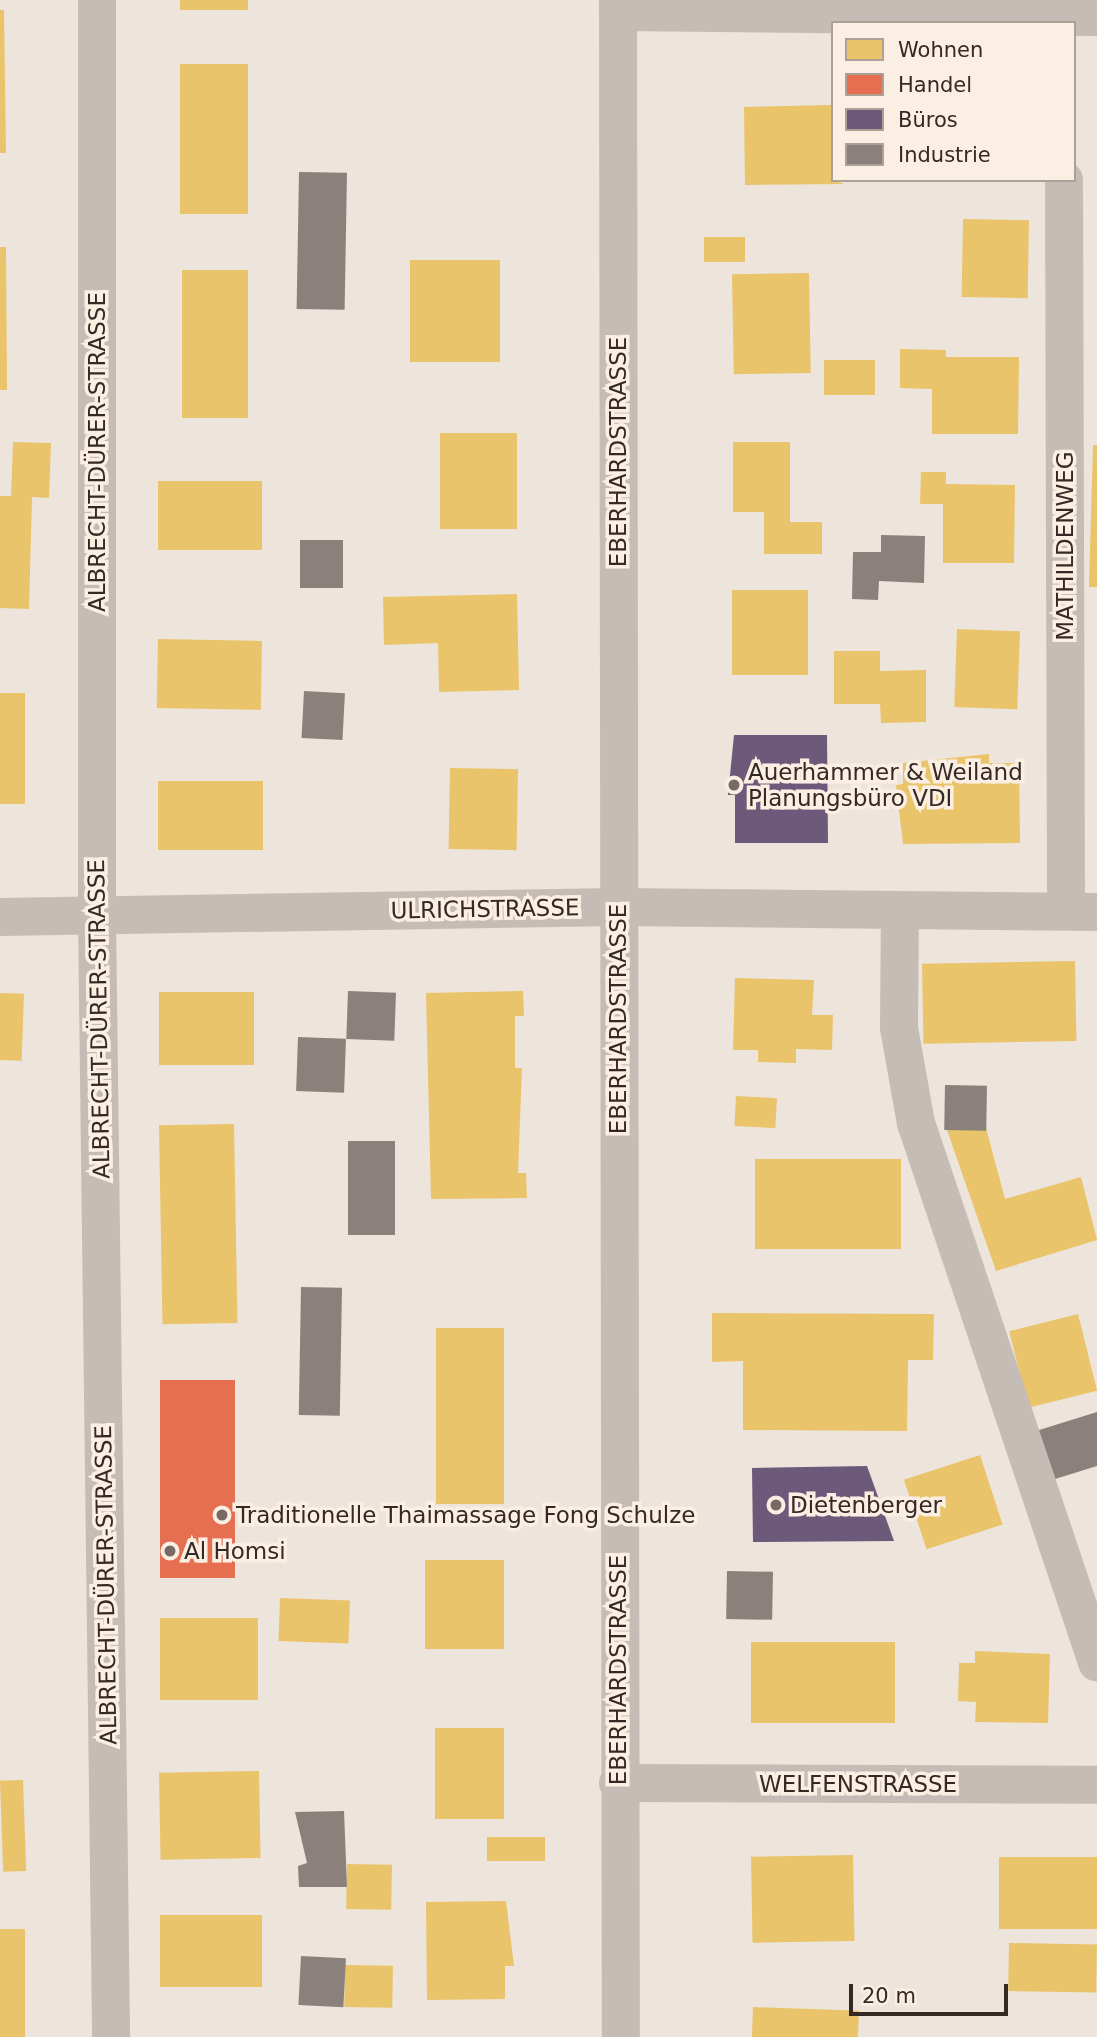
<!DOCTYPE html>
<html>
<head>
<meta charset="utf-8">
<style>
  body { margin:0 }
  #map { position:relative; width:1097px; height:2037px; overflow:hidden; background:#ede4dc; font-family:"DejaVu Sans",sans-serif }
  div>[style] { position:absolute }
  .homes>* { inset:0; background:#e9c46a; transform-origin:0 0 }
  .shops>* { inset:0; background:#e76f51; transform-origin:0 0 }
  .offices>* { inset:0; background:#6d597a }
  .industry>* { inset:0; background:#8a817c; transform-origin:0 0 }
  .minor>* { height:38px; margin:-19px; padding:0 19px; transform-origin:19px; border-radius:19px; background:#c5bcb6 }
  .dots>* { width:19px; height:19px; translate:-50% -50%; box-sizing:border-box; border:4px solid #fbefe3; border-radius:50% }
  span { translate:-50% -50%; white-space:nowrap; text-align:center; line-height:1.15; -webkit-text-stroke:7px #fbefe3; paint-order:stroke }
  .street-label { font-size:23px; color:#352925 }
  .poi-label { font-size:23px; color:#352925 }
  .left { translate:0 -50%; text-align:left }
  .legend { position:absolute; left:831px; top:21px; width:245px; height:161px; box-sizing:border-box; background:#fbefe3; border:2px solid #aca097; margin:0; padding:9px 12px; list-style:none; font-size:21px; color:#352925 }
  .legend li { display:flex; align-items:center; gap:14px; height:35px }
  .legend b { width:35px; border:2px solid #aca097 }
  .scale { position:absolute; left:849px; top:1984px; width:159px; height:32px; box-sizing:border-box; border:4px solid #352925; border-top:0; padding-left:9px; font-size:21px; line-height:24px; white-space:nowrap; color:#352925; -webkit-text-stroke:5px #fbefe3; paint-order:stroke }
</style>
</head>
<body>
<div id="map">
  <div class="homes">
    <div style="left:180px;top:0;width:68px;height:10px"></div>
    <div style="clip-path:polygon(0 10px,4px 10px,6px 153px,0 153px)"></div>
    <div style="left:180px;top:64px;width:68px;height:150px"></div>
    <div style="clip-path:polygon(833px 105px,833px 180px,844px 184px,745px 185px,744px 107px)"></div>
    <div style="left:963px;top:219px;width:66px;height:78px;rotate:1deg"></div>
    <div style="left:704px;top:237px;width:41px;height:25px"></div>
    <div style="clip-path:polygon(0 247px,6px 247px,7px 390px,0 390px)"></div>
    <div style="left:410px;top:260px;width:90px;height:102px"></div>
    <div style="left:182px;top:270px;width:66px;height:148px"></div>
    <div style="left:809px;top:273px;width:100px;height:77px;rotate:89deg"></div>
    <div style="clip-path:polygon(900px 349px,946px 350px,946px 357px,1019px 357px,1018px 434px,932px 434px,932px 389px,900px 388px)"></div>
    <div style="left:824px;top:360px;width:51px;height:35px"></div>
    <div style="left:440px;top:433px;width:77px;height:96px"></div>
    <div style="clip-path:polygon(13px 442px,51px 443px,49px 498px,32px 497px,29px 609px,0 608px,0 496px,11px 496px)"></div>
    <div style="clip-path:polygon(733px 442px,790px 442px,790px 522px,822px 522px,822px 554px,764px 554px,764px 512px,733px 512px)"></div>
    <div style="clip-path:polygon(1093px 445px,1097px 445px,1097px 587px,1089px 587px)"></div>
    <div style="clip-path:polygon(921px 472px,946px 472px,946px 484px,1015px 485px,1014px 563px,943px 563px,943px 504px,920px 504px)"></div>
    <div style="left:158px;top:481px;width:104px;height:69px"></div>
    <div style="left:732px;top:590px;width:76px;height:85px"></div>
    <div style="clip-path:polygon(517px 594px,519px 690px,439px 692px,438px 643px,384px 645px,383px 597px)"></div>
    <div style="left:957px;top:629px;width:63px;height:78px;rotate:2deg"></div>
    <div style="left:158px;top:639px;width:104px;height:69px;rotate:1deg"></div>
    <div style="clip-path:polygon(834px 651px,880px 651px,880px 671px,926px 670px,926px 722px,881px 723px,880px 704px,834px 704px)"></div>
    <div style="left:0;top:693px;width:25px;height:111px"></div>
    <div style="clip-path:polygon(989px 754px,989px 763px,1019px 763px,1020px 843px,903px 844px,896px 785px,903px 784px,903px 763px)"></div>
    <div style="left:450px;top:768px;width:68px;height:81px;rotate:1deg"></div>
    <div style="left:158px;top:781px;width:105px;height:69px"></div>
    <div style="left:1075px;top:961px;width:80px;height:153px;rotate:89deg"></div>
    <div style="clip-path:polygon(735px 978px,814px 980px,812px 1015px,833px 1015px,832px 1050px,796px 1049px,796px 1063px,758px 1062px,758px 1050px,733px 1050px)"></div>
    <div style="clip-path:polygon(523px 991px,524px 1016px,515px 1016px,515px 1068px,522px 1068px,518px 1173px,526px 1173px,527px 1198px,431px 1199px,426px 993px)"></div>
    <div style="left:254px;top:992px;width:73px;height:95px;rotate:90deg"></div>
    <div style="left:0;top:993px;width:24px;height:67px;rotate:2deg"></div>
    <div style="left:736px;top:1096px;width:41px;height:30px;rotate:3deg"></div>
    <div style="left:234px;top:1124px;width:199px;height:75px;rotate:89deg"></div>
    <div style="clip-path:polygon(986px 1128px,1005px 1199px,1081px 1177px,1097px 1240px,996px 1271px,947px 1130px)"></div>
    <div style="left:755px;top:1159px;width:146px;height:90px"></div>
    <div style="clip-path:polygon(712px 1313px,934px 1314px,933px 1360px,908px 1360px,907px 1431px,743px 1430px,743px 1361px,712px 1362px)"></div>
    <div style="left:1078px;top:1314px;width:79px;height:71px;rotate:76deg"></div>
    <div style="left:436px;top:1328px;width:68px;height:176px"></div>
    <div style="left:980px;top:1455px;width:73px;height:80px;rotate:72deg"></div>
    <div style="left:425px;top:1560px;width:79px;height:89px"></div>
    <div style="left:280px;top:1598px;width:70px;height:43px;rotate:2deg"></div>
    <div style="left:160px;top:1618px;width:98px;height:82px"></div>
    <div style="left:751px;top:1642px;width:144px;height:81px"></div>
    <div style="clip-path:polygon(975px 1651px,1050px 1654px,1048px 1723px,975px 1722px,976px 1702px,958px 1701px,959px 1663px,975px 1663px)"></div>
    <div style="left:435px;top:1728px;width:69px;height:91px"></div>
    <div style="left:259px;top:1771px;width:87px;height:100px;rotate:89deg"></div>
    <div style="left:23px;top:1780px;width:91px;height:23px;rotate:88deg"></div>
    <div style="left:487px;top:1837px;width:58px;height:24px"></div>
    <div style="left:853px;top:1855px;width:86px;height:102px;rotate:89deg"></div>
    <div style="left:1097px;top:1857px;width:72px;height:98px;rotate:90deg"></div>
    <div style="left:347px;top:1864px;width:45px;height:45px;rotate:1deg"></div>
    <div style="clip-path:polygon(506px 1901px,514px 1966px,505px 1966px,505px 1999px,427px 2000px,426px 1902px)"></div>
    <div style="left:262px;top:1915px;width:72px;height:102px;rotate:90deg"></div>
    <div style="left:0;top:1929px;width:25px;height:108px"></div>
    <div style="left:1009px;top:1943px;width:88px;height:48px;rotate:1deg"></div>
    <div style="left:345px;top:1965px;width:48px;height:42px;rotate:1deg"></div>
    <div style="left:753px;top:2007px;width:106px;height:30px;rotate:2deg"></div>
  </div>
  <div class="shops">
    <div style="left:235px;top:1380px;width:198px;height:75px;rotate:90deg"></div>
  </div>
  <div class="offices">
    <div style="clip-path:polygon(734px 735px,827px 735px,828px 843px,735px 843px,735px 795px,728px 795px)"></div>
    <div style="clip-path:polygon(867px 1466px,894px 1541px,753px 1542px,752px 1468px)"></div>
  </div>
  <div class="industry">
    <div style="left:299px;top:172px;width:48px;height:137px;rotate:1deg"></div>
    <div style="clip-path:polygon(881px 535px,925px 536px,924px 583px,879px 581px,878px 600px,852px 599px,853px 552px,881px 552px)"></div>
    <div style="left:300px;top:540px;width:43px;height:48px"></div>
    <div style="left:304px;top:691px;width:41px;height:47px;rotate:3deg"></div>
    <div style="left:348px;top:991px;width:48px;height:48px;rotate:2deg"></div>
    <div style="left:298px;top:1037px;width:48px;height:54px;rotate:2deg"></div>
    <div style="left:945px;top:1085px;width:42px;height:45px;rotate:1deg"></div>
    <div style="left:348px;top:1141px;width:47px;height:94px"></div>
    <div style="left:301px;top:1287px;width:41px;height:128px;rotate:1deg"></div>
    <div style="clip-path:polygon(1097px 1412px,1097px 1466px,1039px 1484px,1023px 1435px)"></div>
    <div style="left:727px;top:1571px;width:46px;height:48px;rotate:1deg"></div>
    <div style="clip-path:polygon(344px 1811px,347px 1887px,299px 1887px,298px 1866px,307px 1863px,295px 1812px)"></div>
    <div style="left:301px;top:1956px;width:45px;height:49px;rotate:3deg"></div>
  </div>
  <div class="minor">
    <div style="left:97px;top:0;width:916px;rotate:90deg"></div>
    <div style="left:97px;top:916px;width:1121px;rotate:89.28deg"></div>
    <div style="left:618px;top:0;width:2037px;rotate:89.92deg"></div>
    <div style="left:618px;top:12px;width:479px;rotate:0.6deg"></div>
    <div style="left:1064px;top:180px;width:731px;rotate:89.84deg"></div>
    <div style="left:900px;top:910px;width:118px;rotate:90.5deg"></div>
    <div style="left:899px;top:1028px;width:97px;rotate:79.9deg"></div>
    <div style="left:916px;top:1123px;width:569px;rotate:71.44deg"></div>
    <div style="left:0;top:917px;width:618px;rotate:-0.93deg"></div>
    <div style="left:618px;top:907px;width:479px;rotate:0.6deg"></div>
    <div style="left:618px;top:1783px;width:479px;rotate:0.2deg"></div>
  </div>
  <div class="dots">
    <div style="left:734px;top:785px;background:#756a65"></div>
    <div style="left:776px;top:1505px;background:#756a65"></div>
    <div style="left:222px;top:1515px;background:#756a65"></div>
    <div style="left:170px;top:1551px;background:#756a65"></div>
  </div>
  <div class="street-label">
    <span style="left:97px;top:452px;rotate:-90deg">ALBRECHT-DÜRER-STRASSE</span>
    <span style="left:618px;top:452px;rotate:-90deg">EBERHARDSTRASSE</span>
    <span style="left:1065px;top:546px;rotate:-90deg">MATHILDENWEG</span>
    <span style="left:485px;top:909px;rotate:-1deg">ULRICHSTRASSE</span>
    <span style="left:99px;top:1019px;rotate:-91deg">ALBRECHT-DÜRER-STRASSE</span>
    <span style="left:618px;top:1019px;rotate:-90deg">EBERHARDSTRASSE</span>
    <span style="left:106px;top:1585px;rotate:-91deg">ALBRECHT-DÜRER-STRASSE</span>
    <span style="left:618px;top:1670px;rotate:-90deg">EBERHARDSTRASSE</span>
    <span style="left:858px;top:1784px">WELFENSTRASSE</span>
  </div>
  <div class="poi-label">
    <span class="left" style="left:748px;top:785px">Auerhammer &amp; Weiland<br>Planungsbüro VDI</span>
    <span class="left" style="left:790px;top:1505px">Dietenberger</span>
    <span class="left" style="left:236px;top:1515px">Traditionelle Thaimassage Fong Schulze</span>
    <span class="left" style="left:184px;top:1551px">Al Homsi</span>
  </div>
  <ul class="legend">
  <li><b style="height:19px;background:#e9c46a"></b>Wohnen</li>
  <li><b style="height:19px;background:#e76f51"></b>Handel</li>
  <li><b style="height:19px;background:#6d597a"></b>Büros</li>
  <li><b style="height:19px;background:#8a817c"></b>Industrie</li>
  </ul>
  <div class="scale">20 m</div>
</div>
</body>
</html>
